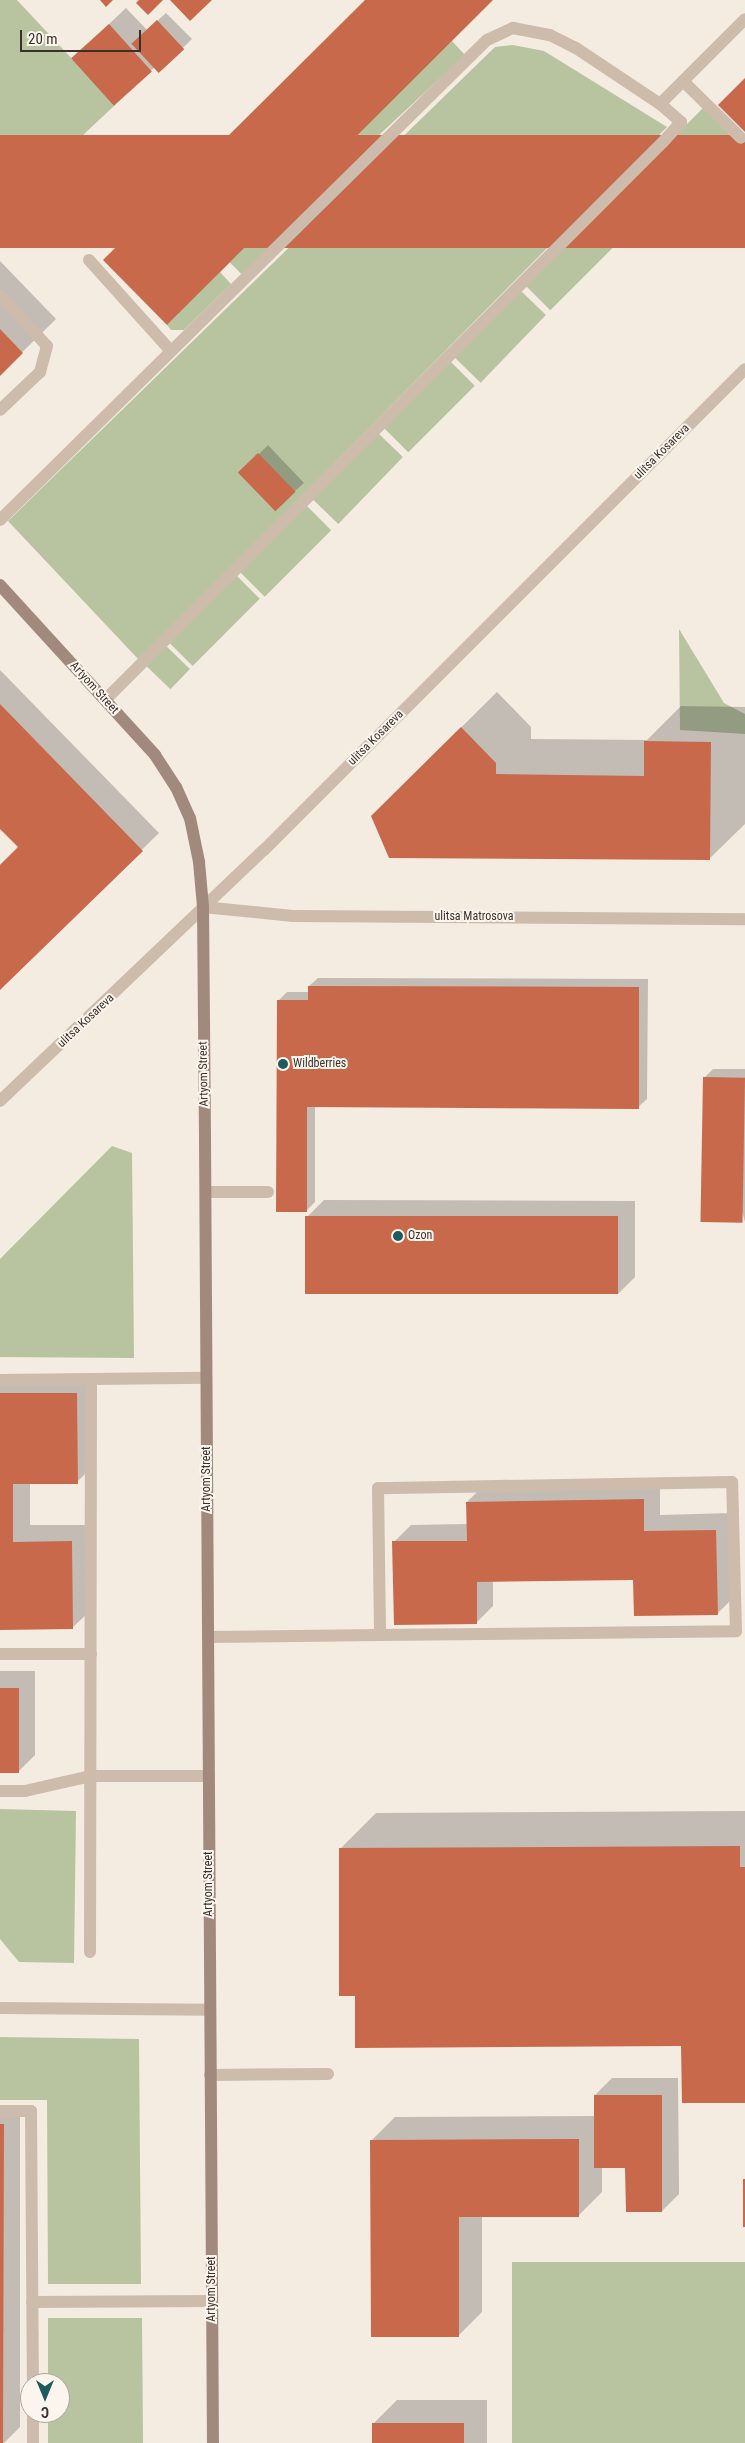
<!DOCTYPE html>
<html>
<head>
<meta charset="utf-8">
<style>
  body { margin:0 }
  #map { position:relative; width:745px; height:2443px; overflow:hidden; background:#f4ebe1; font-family:"Roboto Condensed",sans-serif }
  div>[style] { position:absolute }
  .green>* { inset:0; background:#b8c4a0; transform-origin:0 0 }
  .shadow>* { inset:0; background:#0003 }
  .building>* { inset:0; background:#c8694b; transform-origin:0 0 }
  .lane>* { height:12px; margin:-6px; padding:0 6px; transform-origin:6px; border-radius:6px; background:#cdbbac }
  .street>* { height:12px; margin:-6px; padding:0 6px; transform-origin:6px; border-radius:6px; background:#cdbbac }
  .secondary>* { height:12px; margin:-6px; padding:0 6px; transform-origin:6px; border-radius:6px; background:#a18a7d }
  .dots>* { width:14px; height:14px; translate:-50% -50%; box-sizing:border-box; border:2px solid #fbf5ee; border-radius:50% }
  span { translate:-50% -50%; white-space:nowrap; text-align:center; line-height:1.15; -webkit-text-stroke:4px #fbf5ee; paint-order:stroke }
  .street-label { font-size:12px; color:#3b302b }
  .poi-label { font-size:12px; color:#3b302b }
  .left { translate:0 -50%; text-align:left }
  .north { position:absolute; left:20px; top:2373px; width:50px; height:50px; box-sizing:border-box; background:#fbf5ee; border:1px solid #aea6a0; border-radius:50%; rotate:180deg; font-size:14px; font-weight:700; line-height:20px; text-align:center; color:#3b302b }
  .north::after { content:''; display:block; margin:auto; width:18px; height:22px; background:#1f5a5e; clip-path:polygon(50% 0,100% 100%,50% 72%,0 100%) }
  .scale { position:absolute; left:20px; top:30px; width:121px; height:22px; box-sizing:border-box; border:2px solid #3b302b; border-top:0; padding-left:6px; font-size:15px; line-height:18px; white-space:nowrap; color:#3b302b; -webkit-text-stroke:4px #fbf5ee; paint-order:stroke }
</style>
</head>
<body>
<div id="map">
  <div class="green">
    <div style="clip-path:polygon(0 0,17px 0,115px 105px,0 213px)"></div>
    <div style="left:452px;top:41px;width:19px;height:149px;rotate:47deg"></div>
    <div style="clip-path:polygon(513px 45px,544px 51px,667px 127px,139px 660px,8px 521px,495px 47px)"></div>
    <div style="left:703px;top:108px;width:37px;height:47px;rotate:45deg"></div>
    <div style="left:664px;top:148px;width:36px;height:95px;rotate:46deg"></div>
    <div style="left:335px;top:157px;width:18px;height:149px;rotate:45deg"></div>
    <div style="left:592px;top:219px;width:35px;height:94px;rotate:45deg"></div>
    <div style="clip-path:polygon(220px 272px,231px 284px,184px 330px,171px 330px,167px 325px)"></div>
    <div style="left:520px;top:290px;width:36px;height:94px;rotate:44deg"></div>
    <div style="left:450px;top:361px;width:35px;height:94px;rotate:45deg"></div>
    <div style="left:377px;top:432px;width:36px;height:93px;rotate:44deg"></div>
    <div style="left:305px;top:504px;width:37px;height:94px;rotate:45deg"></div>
    <div style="left:235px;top:574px;width:35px;height:95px;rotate:45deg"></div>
    <div style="clip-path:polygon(679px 629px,724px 703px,745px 714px,745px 734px,680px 730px)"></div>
    <div style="left:164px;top:644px;width:36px;height:28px;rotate:44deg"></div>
    <div style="clip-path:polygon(112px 1146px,132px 1153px,134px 1358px,0 1357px,0 1259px)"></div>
    <div style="clip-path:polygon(0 1809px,76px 1811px,74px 1963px,19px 1962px,0 1939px)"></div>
    <div style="clip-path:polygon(0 2037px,139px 2039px,141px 2284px,48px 2284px,47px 2100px,0 2100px)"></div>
    <div style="left:745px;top:2262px;width:181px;height:233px;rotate:90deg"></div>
    <div style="clip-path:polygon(48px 2318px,142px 2318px,143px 2443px,48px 2443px,48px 2413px,60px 2413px,60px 2383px,48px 2383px)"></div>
  </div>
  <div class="shadow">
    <div style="clip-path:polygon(126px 8px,147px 30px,166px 13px,192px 39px,159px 71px,155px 67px,115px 103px,90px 42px)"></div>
    <div style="clip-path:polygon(0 261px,56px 319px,0 374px)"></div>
    <div style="clip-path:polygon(268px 445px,304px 483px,295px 491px,240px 473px)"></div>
    <div style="clip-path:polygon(0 670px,159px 833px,0 988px,0 865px,19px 847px,0 827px)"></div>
    <div style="clip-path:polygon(497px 692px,531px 727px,531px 739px,647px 740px,681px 706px,745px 707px,745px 824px,709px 859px,408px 780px)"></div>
    <div style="clip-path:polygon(318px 978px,648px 979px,647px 1099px,638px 1107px,315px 1106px,315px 1202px,307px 1210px,278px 1001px,287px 992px,309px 992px,309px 986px)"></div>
    <div style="clip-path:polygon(713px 1069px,745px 1069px,745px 1222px,705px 1077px)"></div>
    <div style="clip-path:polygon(324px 1200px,635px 1201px,635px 1277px,618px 1294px,307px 1217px)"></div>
    <div style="clip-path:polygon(94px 1376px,94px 1465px,77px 1482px,30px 1483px,30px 1525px,89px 1525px,90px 1611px,72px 1628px,0 1628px,0 1377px)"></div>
    <div style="clip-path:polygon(660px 1483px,660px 1515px,733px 1513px,734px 1597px,717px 1614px,635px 1579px,493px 1580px,493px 1606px,476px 1623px,394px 1542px,411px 1525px,468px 1524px,467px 1502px,484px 1485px)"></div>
    <div style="clip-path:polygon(0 1671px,35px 1671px,35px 1755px,18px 1772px,0 1772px)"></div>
    <div style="clip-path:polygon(745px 1811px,745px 2102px,682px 2045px,356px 1997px,340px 1849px,376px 1813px)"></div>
    <div style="clip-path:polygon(612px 2078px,678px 2078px,679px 2194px,662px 2211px,626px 2166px,602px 2166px,602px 2192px,579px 2215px,482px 2216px,482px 2312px,459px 2335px,372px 2140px,395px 2117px,595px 2116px,595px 2095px)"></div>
    <div style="clip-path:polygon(0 2108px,20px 2108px,20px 2427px,4px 2443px,0 2443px)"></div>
    <div style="clip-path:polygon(397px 2400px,487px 2400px,487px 2443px,373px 2443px,373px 2424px)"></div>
  </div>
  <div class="building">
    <div style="clip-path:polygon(100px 0,113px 0,106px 7px)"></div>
    <div style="clip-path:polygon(139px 0,163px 0,148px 15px,136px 3px)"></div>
    <div style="clip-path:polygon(170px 0,212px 0,190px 21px)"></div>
    <div style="clip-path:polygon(365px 0,493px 0,167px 325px,103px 260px)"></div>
    <div style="left:157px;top:20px;width:40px;height:35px;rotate:47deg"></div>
    <div style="left:109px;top:24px;width:64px;height:51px;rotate:48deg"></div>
    <div style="clip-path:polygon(745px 78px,745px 132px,718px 105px)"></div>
    <div style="left:745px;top:135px;width:113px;height:820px;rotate:90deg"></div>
    <div style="clip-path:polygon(0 329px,23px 353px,0 376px)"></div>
    <div style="left:258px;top:453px;width:54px;height:28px;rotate:46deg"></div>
    <div style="clip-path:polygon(0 704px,143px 851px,0 990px,0 865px,18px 847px,0 829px)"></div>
    <div style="clip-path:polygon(461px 727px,496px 763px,496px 774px,644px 776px,644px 741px,711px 742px,710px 860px,389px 858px,371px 816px)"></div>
    <div style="clip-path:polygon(308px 986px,639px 987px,639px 1109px,307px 1107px,307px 1212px,276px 1212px,277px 1000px,308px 1000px)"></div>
    <div style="left:703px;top:1077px;width:42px;height:145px;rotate:1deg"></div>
    <div style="left:305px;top:1216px;width:313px;height:78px"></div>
    <div style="clip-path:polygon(0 1393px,77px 1393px,78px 1484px,13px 1484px,13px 1542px,72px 1541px,73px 1629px,0 1630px)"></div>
    <div style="clip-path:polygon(644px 1499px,644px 1531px,716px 1530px,718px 1615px,634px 1616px,633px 1580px,477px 1582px,477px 1624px,394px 1625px,392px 1541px,467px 1541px,466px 1502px)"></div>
    <div style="left:0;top:1688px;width:19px;height:85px"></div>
    <div style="clip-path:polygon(740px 1846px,740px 1867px,745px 1867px,745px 2103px,682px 2103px,681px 2046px,355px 2048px,355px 1996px,339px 1996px,339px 1848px)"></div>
    <div style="clip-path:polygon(594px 2095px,662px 2095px,662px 2212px,626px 2212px,625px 2168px,594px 2168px)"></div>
    <div style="clip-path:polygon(0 2124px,4px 2124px,3px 2443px,0 2443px)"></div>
    <div style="clip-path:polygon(579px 2139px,579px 2217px,459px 2217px,459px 2337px,371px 2337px,370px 2140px)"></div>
    <div style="left:743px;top:2179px;width:2px;height:48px"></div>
    <div style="left:372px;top:2423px;width:92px;height:20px"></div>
  </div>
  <div class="lane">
    <div style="left:683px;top:81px;width:81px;rotate:44.5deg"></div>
    <div style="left:89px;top:260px;width:122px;rotate:48deg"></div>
    <div style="left:0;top:295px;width:69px;rotate:47.3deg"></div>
    <div style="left:47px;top:346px;width:27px;rotate:105deg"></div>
    <div style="left:40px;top:372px;width:55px;rotate:136.5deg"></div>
    <div style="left:0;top:520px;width:684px;rotate:-44.59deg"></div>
    <div style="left:487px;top:40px;width:29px;rotate:-25deg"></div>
    <div style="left:513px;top:28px;width:38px;rotate:11deg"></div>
    <div style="left:550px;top:35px;width:29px;rotate:27deg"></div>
    <div style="left:576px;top:48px;width:101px;rotate:33.7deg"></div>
    <div style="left:660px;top:104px;width:120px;rotate:-45deg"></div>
    <div style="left:105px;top:700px;width:789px;rotate:-45deg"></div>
    <div style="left:663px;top:142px;width:27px;rotate:-48deg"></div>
    <div style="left:681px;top:122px;width:28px;rotate:-139deg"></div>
    <div style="left:206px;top:1192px;width:62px"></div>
    <div style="left:0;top:1380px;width:206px;rotate:-0.6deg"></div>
    <div style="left:208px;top:1637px;width:172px;rotate:-0.7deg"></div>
    <div style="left:380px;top:1635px;width:356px;rotate:-0.6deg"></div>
    <div style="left:736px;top:1631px;width:149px;rotate:-91.5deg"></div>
    <div style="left:732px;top:1482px;width:354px;rotate:179deg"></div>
    <div style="left:378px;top:1488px;width:147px;rotate:89.2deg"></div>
    <div style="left:0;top:1654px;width:91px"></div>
    <div style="left:0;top:1791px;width:25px"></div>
    <div style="left:25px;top:1791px;width:68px;rotate:-12.8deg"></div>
    <div style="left:91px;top:1776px;width:118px"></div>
    <div style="left:90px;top:1952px;width:572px;rotate:-89.9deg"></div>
    <div style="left:0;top:2008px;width:210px;rotate:0.5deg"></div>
    <div style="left:210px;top:2075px;width:118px;rotate:-0.5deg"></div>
    <div style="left:0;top:2111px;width:31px"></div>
    <div style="left:31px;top:2111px;width:272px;rotate:89.6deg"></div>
    <div style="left:32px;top:2302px;width:180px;rotate:-0.3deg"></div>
    <div style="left:33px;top:2413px;width:30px;rotate:90deg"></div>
  </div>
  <div class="street">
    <div style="left:203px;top:907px;width:90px;rotate:5.7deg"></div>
    <div style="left:293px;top:916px;width:452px;rotate:0.4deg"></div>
    <div style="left:0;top:1101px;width:364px;rotate:-43.6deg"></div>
    <div style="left:264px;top:850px;width:680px;rotate:-45deg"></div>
  </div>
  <div class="secondary">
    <div style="left:0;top:585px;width:230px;rotate:47.6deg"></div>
    <div style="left:155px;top:755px;width:38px;rotate:57deg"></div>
    <div style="left:176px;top:787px;width:34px;rotate:66deg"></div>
    <div style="left:190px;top:818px;width:45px;rotate:78.4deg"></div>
    <div style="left:199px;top:862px;width:45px;rotate:84.9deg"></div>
    <div style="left:203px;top:907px;width:231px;rotate:89.5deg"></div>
    <div style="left:205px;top:1138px;width:1305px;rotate:89.65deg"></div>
  </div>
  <div class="dots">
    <div style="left:283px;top:1064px;background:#1f5a5e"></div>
    <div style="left:398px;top:1236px;background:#1f5a5e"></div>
  </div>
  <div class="street-label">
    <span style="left:662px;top:452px;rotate:-45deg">ulitsa Kosareva</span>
    <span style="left:94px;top:688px;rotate:48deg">Artyom Street</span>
    <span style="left:376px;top:738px;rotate:-45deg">ulitsa Kosareva</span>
    <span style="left:474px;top:917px">ulitsa Matrosova</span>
    <span style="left:86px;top:1021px;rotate:-43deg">ulitsa Kosareva</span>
    <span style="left:204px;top:1074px;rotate:-91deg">Artyom Street</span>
    <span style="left:207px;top:1479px;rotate:-90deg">Artyom Street</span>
    <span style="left:209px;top:1884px;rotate:-90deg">Artyom Street</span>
    <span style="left:212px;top:2289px;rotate:-90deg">Artyom Street</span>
  </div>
  <div class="poi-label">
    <span class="left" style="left:293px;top:1064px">Wildberries</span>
    <span class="left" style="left:408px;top:1236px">Ozon</span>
  </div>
  <div class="north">С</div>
  <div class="scale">20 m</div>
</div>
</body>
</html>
